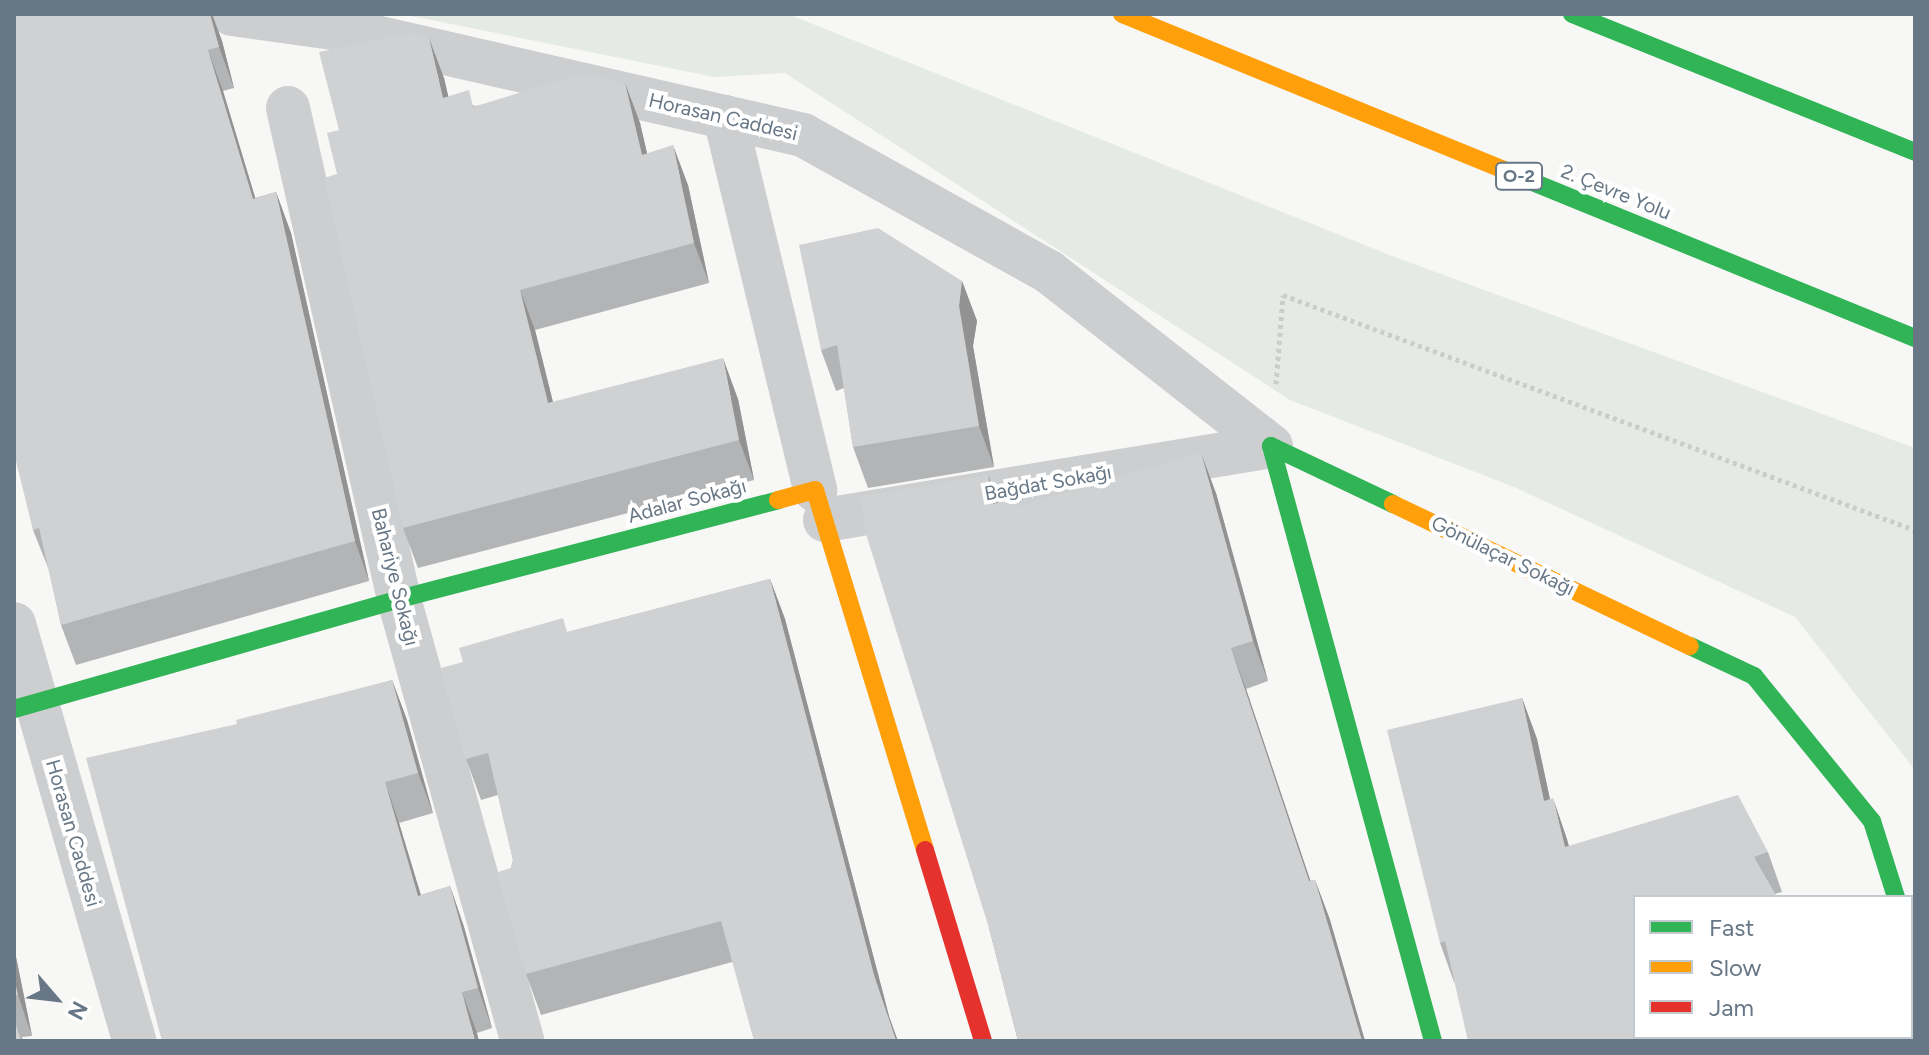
<!DOCTYPE html>
<html>
<head>
<meta charset="utf-8">
<style>
  body { margin:0 }
  #map { position:relative; width:1929px; height:1055px; overflow:hidden; background:#f7f7f6; font-family:Figtree,sans-serif }
  div>[style] { position:absolute }
  .green>* { inset:0; background:#e6eae4 }
  .path>* { height:5px; margin-top:-2.5px; transform-origin:0; background:repeating-linear-gradient(90deg,#cbcccc 0 4px,transparent 0 8px) }
  .street>* { height:44px; margin:-22px; padding:0 22px; transform-origin:22px; border-radius:22px; background:#cccecf }
  .fast>* { height:18px; margin:-9px; padding:0 9px; transform-origin:9px; border-radius:9px; background:#30b455 }
  .slow>* { height:18px; margin:-9px; padding:0 9px; transform-origin:9px; border-radius:9px; background:#ff9f0a }
  .jam>* { height:18px; margin:-9px; padding:0 9px; transform-origin:9px; border-radius:9px; background:#e5322d }
  .wall>* { inset:0; background:#b3b4b5 }
  .shaded-wall>* { inset:0; background:#929293 }
  .building>* { inset:0; background:#d0d1d2 }
  span { translate:-50% -50%; white-space:nowrap; text-align:center; line-height:1.15; -webkit-text-stroke:8px #fff; paint-order:stroke }
  .shield-label span { padding:2px 6px; background:#fff; border:2px solid; border-radius:6px; -webkit-text-stroke-width:0 }
  .shield-label { font-size:18px; color:#677786; font-weight:700 }
  .street-label { font-size:20px; color:#677786 }
  .frame { position:absolute; inset:0; border:16px solid #677786; pointer-events:none }
  .legend { position:absolute; left:1633px; top:895px; width:280px; height:144px; box-sizing:border-box; background:#fff; border:2px solid #c2c9cf; margin:0; padding:10px 14px; list-style:none; font-size:24px; color:#677786 }
  .legend li { display:flex; align-items:center; gap:16px; height:40px }
  .legend b { width:40px; border:2px solid #c2c9cf }
  .north { position:absolute; left:16px; top:959px; width:80px; height:80px; -webkit-text-stroke:6px #fff; paint-order:stroke; rotate:118deg; font-size:22px; font-weight:700; line-height:32px; text-align:center; color:#677786 }
  .north::after { content:''; display:block; margin:auto; width:28px; height:36px; background:#677786; clip-path:polygon(50% 0,100% 100%,50% 72%,0 100%) }
</style>
</head>
<body>
<div id="map">
  <div class="green">
    <div style="clip-path:polygon(402px 14px,788px 14px,1392px 256px,1915px 448px,1915px 770px,1795px 617px,1514px 487px,1290px 400px,785px 73px,714px 77px)"></div>
  </div>
  <div class="path">
    <div style="left:1276px;top:384px;width:89px;rotate:-85.5deg"></div>
    <div style="left:1283px;top:295px;width:674px;rotate:20.4deg"></div>
  </div>
  <div class="street">
    <div style="left:232px;top:14px;width:109px;rotate:7.9deg"></div>
    <div style="left:340px;top:29px;width:475px;rotate:12.9deg"></div>
    <div style="left:803px;top:135px;width:282px;rotate:29.1deg"></div>
    <div style="left:1049px;top:272px;width:282px;rotate:38.1deg"></div>
    <div style="left:288px;top:108px;width:503px;rotate:77.26deg"></div>
    <div style="left:399px;top:599px;width:459px;rotate:74.4deg"></div>
    <div style="left:725px;top:117px;width:384px;rotate:76.4deg"></div>
    <div style="left:825px;top:520px;width:452px;rotate:-9.4deg"></div>
    <div style="left:14px;top:624px;width:434px;rotate:73.9deg"></div>
    <div style="left:1911px;top:943px;width:13px;rotate:72deg"></div>
  </div>
  <div class="fast">
    <div style="left:1572px;top:14px;width:370px;rotate:21.9deg"></div>
    <div style="left:1518px;top:176px;width:429px;rotate:22.2deg"></div>
    <div style="left:1393px;top:504px;width:135px;rotate:-154.6deg"></div>
    <div style="left:1271px;top:446px;width:617px;rotate:74.77deg"></div>
    <div style="left:1690px;top:646px;width:71px;rotate:25.1deg"></div>
    <div style="left:1754px;top:676px;width:187px;rotate:50.9deg"></div>
    <div style="left:1872px;top:821px;width:80px;rotate:72.5deg"></div>
    <div style="left:14px;top:709px;width:400px;rotate:-15.9deg"></div>
    <div style="left:399px;top:599px;width:392px;rotate:-14.6deg"></div>
  </div>
  <div class="slow">
    <div style="left:1122px;top:14px;width:428px;rotate:22.2deg"></div>
    <div style="left:778px;top:500px;width:38px;rotate:-15deg"></div>
    <div style="left:815px;top:490px;width:376px;rotate:73deg"></div>
    <div style="left:1393px;top:504px;width:329px;rotate:25.6deg"></div>
  </div>
  <div class="jam">
    <div style="left:925px;top:850px;width:200px;rotate:73.1deg"></div>
  </div>
  <div class="wall">
    <div style="clip-path:polygon(14px 14px,212px 14px,222px 41px,234px 88px,223px 91px,255px 198px,276px 192px,291px 233px,369px 581px,76px 665px,61px 625px,49px 570px,33px 530px)"></div>
    <div style="clip-path:polygon(444px 78px,448px 96px,475px 106px,625px 83px,640px 123px,647px 153px,688px 185px,709px 283px,535px 330px,553px 402px,738px 399px,754px 480px,418px 568px,403px 528px,337px 174px,339px 130px)"></div>
    <div style="clip-path:polygon(962px 281px,977px 321px,973px 346px,994px 467px,868px 488px,853px 447px,844px 388px,836px 391px,821px 350px)"></div>
    <div style="clip-path:polygon(988px 475px,998px 503px,1018px 506px,1216px 493px,1268px 681px,1246px 689px,1310px 881px,1315px 880px,1330px 920px,1365px 1041px,1018px 1041px,989px 928px)"></div>
    <div style="clip-path:polygon(770px 579px,785px 619px,889px 1016px,732px 962px,541px 1015px,526px 974px,511px 868px,513px 860px,498px 795px,481px 800px,466px 759px,568px 632px)"></div>
    <div style="clip-path:polygon(392px 680px,407px 720px,433px 813px,399px 823px,421px 895px,450px 886px,464px 927px,492px 1028px,477px 1033px,237px 724px)"></div>
    <div style="clip-path:polygon(1522px 698px,1537px 739px,1550px 799px,1569px 846px,1768px 852px,1782px 892px,1454px 982px,1440px 943px)"></div>
    <div style="clip-path:polygon(14px 947px,32px 1036px,22px 1037px,23px 1041px,14px 1041px)"></div>
  </div>
  <div class="shaded-wall">
    <div style="clip-path:polygon(210px 14px,212px 14px,222px 41px,234px 88px,219px 47px)"></div>
    <div style="clip-path:polygon(429px 38px,444px 78px,458px 138px,443px 98px)"></div>
    <div style="clip-path:polygon(208px 50px,223px 91px,268px 240px,253px 199px)"></div>
    <div style="clip-path:polygon(625px 83px,640px 123px,657px 196px,642px 155px)"></div>
    <div style="clip-path:polygon(673px 145px,688px 185px,709px 283px,694px 243px)"></div>
    <div style="clip-path:polygon(276px 192px,291px 233px,369px 581px,355px 541px)"></div>
    <div style="clip-path:polygon(962px 281px,977px 321px,973px 346px,994px 467px,979px 426px,959px 306px)"></div>
    <div style="clip-path:polygon(520px 290px,535px 330px,563px 443px,548px 403px)"></div>
    <div style="clip-path:polygon(723px 358px,738px 399px,754px 480px,739px 440px)"></div>
    <div style="clip-path:polygon(1201px 453px,1216px 493px,1268px 681px,1253px 641px)"></div>
    <div style="clip-path:polygon(988px 475px,1003px 516px,993px 504px)"></div>
    <div style="clip-path:polygon(770px 579px,785px 619px,889px 1016px,898px 1041px,896px 1041px,874px 975px)"></div>
    <div style="clip-path:polygon(1231px 648px,1246px 689px,1324px 921px,1309px 881px)"></div>
    <div style="clip-path:polygon(392px 680px,407px 720px,433px 813px,418px 773px)"></div>
    <div style="clip-path:polygon(1522px 698px,1537px 739px,1559px 841px,1544px 801px)"></div>
    <div style="clip-path:polygon(385px 782px,399px 823px,433px 936px,418px 896px)"></div>
    <div style="clip-path:polygon(1553px 798px,1567px 839px,1579px 888px,1565px 847px)"></div>
    <div style="clip-path:polygon(1315px 880px,1330px 920px,1365px 1041px,1362px 1041px)"></div>
    <div style="clip-path:polygon(450px 886px,464px 927px,492px 1028px,478px 988px)"></div>
    <div style="clip-path:polygon(14px 947px,32px 1036px,18px 995px,14px 978px)"></div>
    <div style="clip-path:polygon(462px 992px,477px 1033px,479px 1041px,475px 1041px)"></div>
    <div style="clip-path:polygon(1827px 1037px,1833px 1037px,1834px 1041px,1827px 1041px)"></div>
  </div>
  <div class="building">
    <div style="clip-path:polygon(14px 14px,210px 14px,219px 47px,208px 50px,253px 199px,276px 192px,355px 541px,61px 625px,39px 528px,33px 530px,14px 453px)"></div>
    <div style="clip-path:polygon(410px 33px,429px 38px,443px 98px,469px 90px,473px 107px,584px 73px,625px 83px,642px 155px,673px 145px,694px 243px,520px 290px,548px 403px,723px 358px,739px 440px,403px 528px,324px 178px,337px 174px,327px 133px,339px 130px,319px 52px)"></div>
    <div style="clip-path:polygon(878px 228px,962px 281px,959px 306px,979px 426px,853px 447px,837px 345px,821px 350px,799px 245px)"></div>
    <div style="clip-path:polygon(1201px 453px,1253px 641px,1231px 648px,1309px 881px,1315px 880px,1362px 1041px,1018px 1041px,989px 928px,866px 534px,860px 496px,988px 475px,993px 504px,1014px 497px,1018px 506px)"></div>
    <div style="clip-path:polygon(770px 579px,874px 975px,896px 1041px,754px 1041px,721px 921px,526px 974px,498px 872px,511px 868px,513px 860px,488px 753px,466px 759px,441px 668px,463px 662px,459px 648px,563px 618px,567px 632px)"></div>
    <div style="clip-path:polygon(392px 680px,418px 773px,385px 782px,418px 896px,450px 886px,478px 988px,462px 992px,475px 1041px,162px 1041px,86px 758px,237px 724px,236px 720px)"></div>
    <div style="clip-path:polygon(1522px 698px,1544px 801px,1553px 798px,1565px 847px,1738px 795px,1768px 852px,1754px 857px,1777px 897px,1635px 897px,1635px 1037px,1827px 1037px,1827px 1041px,1468px 1041px,1445px 941px,1440px 943px,1387px 730px)"></div>
    <div style="clip-path:polygon(14px 978px,18px 995px,14px 996px)"></div>
    <div style="clip-path:polygon(14px 1018px,21px 1041px,14px 1041px)"></div>
  </div>
  <div class="shield-label">
    <span style="left:1519px;top:176px">O-2</span>
  </div>
  <div class="street-label">
    <span style="left:723px;top:117px;rotate:13deg">Horasan Caddesi</span>
    <span style="left:1616px;top:192px;rotate:22deg">2. Çevre Yolu</span>
    <span style="left:1048px;top:483px;rotate:-10deg">Bağdat Sokağı</span>
    <span style="left:687px;top:501px;rotate:-15deg">Adalar Sokağı</span>
    <span style="left:1503px;top:556px;rotate:26deg">Gönülaçar Sokağı</span>
    <span style="left:395px;top:577px;rotate:76deg">Bahariye Sokağı</span>
    <span style="left:73px;top:833px;rotate:74deg">Horasan Caddesi</span>
  </div>
  <div class="frame"></div>
  <ul class="legend">
  <li><b style="height:10px;background:#30b455"></b>Fast</li>
  <li><b style="height:10px;background:#ff9f0a"></b>Slow</li>
  <li><b style="height:10px;background:#e5322d"></b>Jam</li>
  </ul>
  <div class="north">N</div>
</div>
</body>
</html>
